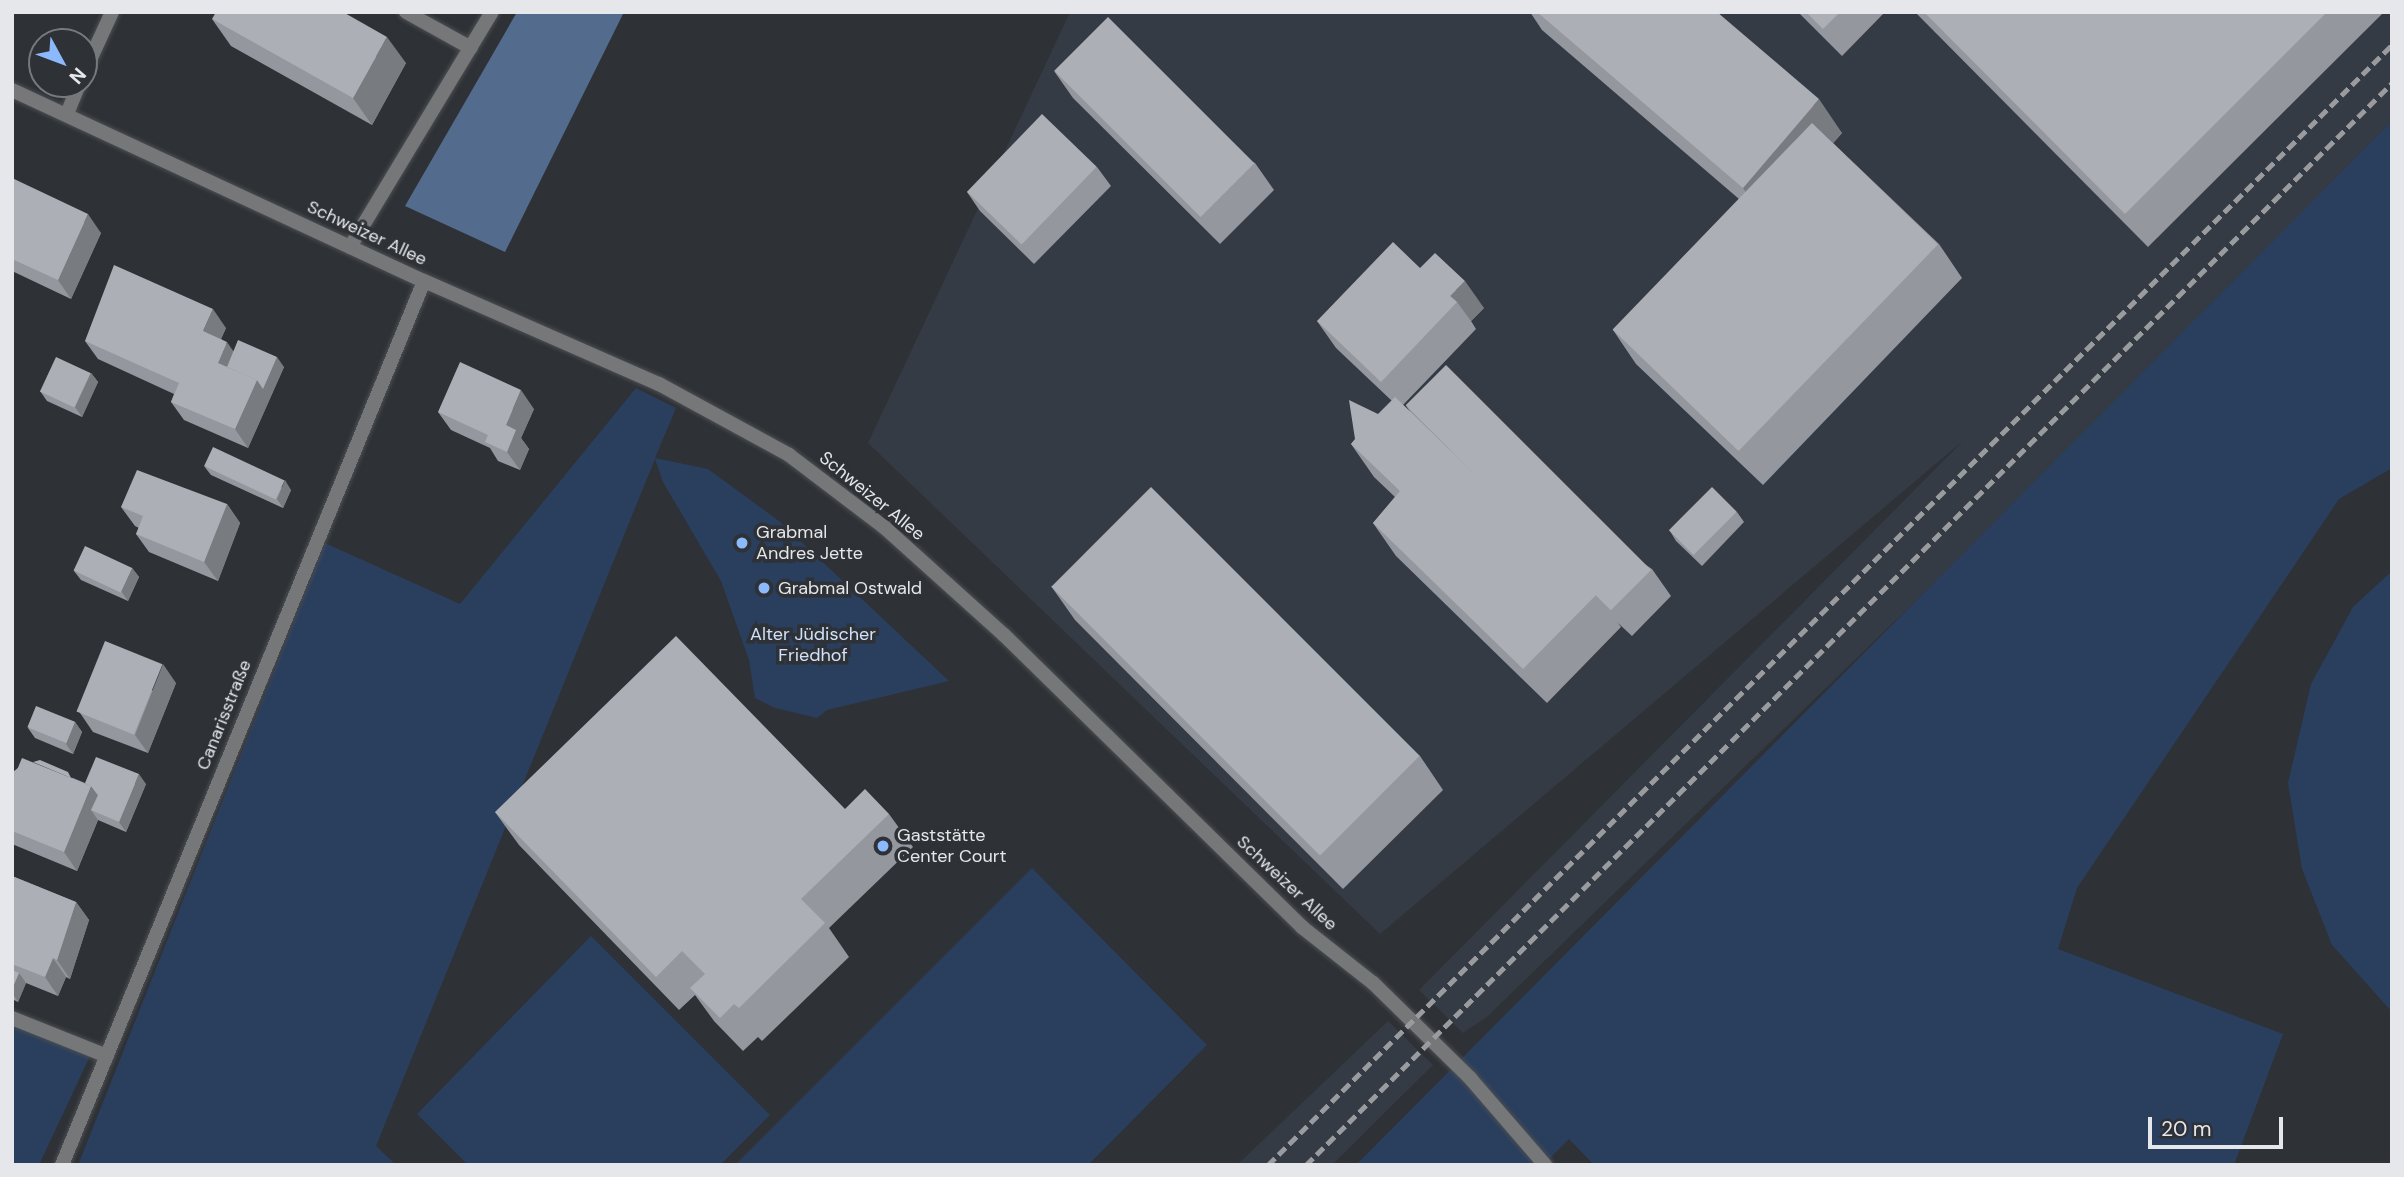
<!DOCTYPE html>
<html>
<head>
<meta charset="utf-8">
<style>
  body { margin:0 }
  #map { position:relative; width:2404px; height:1177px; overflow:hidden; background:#2e3135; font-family:"DM Sans",sans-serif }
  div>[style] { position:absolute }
  .built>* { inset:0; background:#343b45 }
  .green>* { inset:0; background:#2a3f5e }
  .forest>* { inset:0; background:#536b8d }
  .roads { filter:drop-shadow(0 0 2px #4b4e52) drop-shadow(0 0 2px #4b4e52) }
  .lane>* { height:14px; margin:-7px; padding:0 7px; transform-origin:7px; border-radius:7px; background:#757779 }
  .street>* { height:14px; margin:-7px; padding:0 7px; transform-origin:7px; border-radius:7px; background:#757779 }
  .rail>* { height:5px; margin-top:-2.5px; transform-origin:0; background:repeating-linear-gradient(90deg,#999b9e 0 10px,transparent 0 15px) }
  .wall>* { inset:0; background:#94979d }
  .shaded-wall>* { inset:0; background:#787b7f }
  .building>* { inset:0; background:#acb0b6; transform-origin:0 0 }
  .dots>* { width:19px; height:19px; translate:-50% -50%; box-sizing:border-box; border:4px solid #2e3135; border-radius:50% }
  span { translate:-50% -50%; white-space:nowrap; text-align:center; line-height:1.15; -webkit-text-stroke:7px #2e3135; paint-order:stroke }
  .street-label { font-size:18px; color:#e5e7ea }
  .poi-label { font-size:18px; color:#e5e7ea }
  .left { translate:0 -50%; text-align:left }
  .park-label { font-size:18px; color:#d1e1f9 }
  .frame { position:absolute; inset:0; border:14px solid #e5e7ea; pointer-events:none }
  .north { position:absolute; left:28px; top:28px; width:70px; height:70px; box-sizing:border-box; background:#2e3135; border:2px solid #777a7d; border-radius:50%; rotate:131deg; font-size:19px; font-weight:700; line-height:28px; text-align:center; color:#e5e7ea }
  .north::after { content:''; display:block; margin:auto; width:24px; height:32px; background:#8bb9fc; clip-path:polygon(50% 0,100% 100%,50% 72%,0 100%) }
  .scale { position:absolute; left:2148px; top:1117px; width:135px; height:32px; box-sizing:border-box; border:4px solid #e5e7ea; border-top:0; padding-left:9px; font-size:21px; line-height:24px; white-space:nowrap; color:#e5e7ea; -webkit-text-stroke:5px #2e3135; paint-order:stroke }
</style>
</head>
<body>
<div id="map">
  <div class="built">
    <div style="clip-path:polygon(1070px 12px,2392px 12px,2392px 121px,1932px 585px,1488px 1016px,1463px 1033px,1419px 990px,1964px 440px,1380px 934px,868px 443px)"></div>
    <div style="clip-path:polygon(1388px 1021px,1433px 1065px,1332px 1165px,1237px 1165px)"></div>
  </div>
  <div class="green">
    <div style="clip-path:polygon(2392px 121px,2392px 468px,2339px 499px,2077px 888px,2058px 949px,2283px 1034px,2234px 1165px,1594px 1165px,1569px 1139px,1543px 1165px,1356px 1165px)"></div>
    <div style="clip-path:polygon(636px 388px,676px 408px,655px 458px,708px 469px,779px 521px,949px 681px,827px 710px,817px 718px,775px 708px,755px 698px,749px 660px,721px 581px,663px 482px,655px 459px,376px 1146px,396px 1165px,78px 1165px,325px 543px,460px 604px)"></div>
    <div style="clip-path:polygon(2392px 571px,2392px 1012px,2332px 945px,2302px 869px,2288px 783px,2311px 684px,2353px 607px)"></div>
    <div style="clip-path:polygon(1032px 868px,1207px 1045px,1088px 1165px,735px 1165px)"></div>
    <div style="clip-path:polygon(591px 936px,770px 1115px,720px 1165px,468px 1165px,417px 1114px)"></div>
    <div style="clip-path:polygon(12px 1024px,91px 1054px,39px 1165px,12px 1165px)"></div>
  </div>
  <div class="forest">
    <div style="clip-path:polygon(517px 12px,624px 12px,505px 252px,405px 206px)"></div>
  </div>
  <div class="roads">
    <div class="lane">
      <div style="left:406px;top:12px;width:74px;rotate:29deg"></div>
      <div style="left:84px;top:73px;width:67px;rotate:-65.3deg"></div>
      <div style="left:67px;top:114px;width:32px;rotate:-68deg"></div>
      <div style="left:350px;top:247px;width:275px;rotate:-58.9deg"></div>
    </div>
    <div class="street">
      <div style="left:12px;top:90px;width:454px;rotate:24.9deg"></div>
      <div style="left:424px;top:281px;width:257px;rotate:23.7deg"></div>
      <div style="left:659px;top:384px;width:148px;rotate:28.6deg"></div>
      <div style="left:789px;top:455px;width:119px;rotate:37.2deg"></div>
      <div style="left:884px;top:527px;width:161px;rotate:42deg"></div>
      <div style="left:1004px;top:635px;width:417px;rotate:44.4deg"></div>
      <div style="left:1302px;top:927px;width:90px;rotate:38.3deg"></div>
      <div style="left:1373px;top:983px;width:136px;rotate:44.4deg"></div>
      <div style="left:1470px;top:1078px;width:115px;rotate:49.2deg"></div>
      <div style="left:12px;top:1018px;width:102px;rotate:21.8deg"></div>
      <div style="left:62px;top:1165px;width:955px;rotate:-67.73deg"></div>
    </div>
  </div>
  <div class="rail">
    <div style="left:1268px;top:1165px;width:1587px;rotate:-44.9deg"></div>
    <div style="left:1306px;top:1165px;width:1533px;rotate:-44.89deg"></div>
  </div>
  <div class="wall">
    <div style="clip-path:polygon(1530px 12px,1717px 12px,1842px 133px,1833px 143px,1939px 244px,1962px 278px,1763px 485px,1636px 364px,1613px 330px,1739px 199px,1542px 30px)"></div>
    <div style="clip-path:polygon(1798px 12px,1885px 12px,1842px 56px)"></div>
    <div style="clip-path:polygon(1915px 12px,2384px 12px,2148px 247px)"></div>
    <div style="clip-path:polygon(212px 19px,406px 63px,372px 125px,231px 46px)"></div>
    <div style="clip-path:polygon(1054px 71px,1255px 163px,1274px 190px,1220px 244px,1073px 98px)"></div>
    <div style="clip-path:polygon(1097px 167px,1111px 186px,1034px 264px,980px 211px,967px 192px)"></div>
    <div style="clip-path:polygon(12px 178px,101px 233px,71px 299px,12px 271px)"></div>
    <div style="clip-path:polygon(1420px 268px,1484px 308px,1471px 321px,1476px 329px,1403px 405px,1411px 413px,1406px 406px,1652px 569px,1671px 596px,1632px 636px,1618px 623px,1621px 627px,1547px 703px,1396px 556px,1373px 523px,1395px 497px,1374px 477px,1351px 444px,1392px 401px,1336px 348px,1317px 321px)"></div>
    <div style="clip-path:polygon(226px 328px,221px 339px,233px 351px,284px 367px,248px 448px,184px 420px,171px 402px,174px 394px,98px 359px,85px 341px)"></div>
    <div style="clip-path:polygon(91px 373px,98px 382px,82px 417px,47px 401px,40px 391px)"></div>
    <div style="clip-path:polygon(534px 409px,521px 438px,529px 449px,520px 470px,498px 461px,490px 448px,451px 430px,438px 412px)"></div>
    <div style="clip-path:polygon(204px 466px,291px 490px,283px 508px,211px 475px)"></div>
    <div style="clip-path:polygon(227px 504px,240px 523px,218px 581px,149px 552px,136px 534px,139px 528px,135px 526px,121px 507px)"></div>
    <div style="clip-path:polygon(1737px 512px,1744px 522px,1702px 566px,1676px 541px,1670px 531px)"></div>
    <div style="clip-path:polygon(132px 568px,139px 577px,128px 601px,81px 580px,74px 571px)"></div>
    <div style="clip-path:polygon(1051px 586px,1420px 756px,1443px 790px,1343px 889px,1075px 620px)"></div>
    <div style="clip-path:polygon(176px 683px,148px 753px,93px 732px,80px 713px)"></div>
    <div style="clip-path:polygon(75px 722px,82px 732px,73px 754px,35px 738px,28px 728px)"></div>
    <div style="clip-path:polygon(18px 768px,73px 778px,85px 783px,146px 784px,126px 832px,98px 820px,77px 871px,12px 844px,12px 774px)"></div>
    <div style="clip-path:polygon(495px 812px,889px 814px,913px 847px,829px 928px,849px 957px,762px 1041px,758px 1037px,743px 1051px,714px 1021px,695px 995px,679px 1010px,519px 845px)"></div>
    <div style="clip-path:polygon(12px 876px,76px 902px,89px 920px,70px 979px,66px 977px,58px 996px,26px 983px,18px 1002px,12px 999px)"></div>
  </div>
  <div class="shaded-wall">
    <div style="clip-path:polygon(387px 37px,406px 63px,372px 125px,353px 98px)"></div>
    <div style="clip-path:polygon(1819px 99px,1842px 133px,1766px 221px,1743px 188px)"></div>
    <div style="clip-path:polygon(88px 214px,101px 233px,71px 299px,58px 280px)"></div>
    <div style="clip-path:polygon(1465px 281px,1484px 308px,1471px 321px,1457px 302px,1450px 296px)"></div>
    <div style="clip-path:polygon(213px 309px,226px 328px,216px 350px,203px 331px)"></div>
    <div style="clip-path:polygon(227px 342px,240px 361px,234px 376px,218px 363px)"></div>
    <div style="clip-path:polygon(277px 357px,284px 367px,248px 448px,235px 429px,257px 380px)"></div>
    <div style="clip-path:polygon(91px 373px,98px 382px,82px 417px,75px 407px)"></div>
    <div style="clip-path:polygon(521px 390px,534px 409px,521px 438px,529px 449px,520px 470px,507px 452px,506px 425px)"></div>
    <div style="clip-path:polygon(285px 480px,291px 490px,283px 508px,277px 499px)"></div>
    <div style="clip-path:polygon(227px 504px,240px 523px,218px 581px,204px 562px)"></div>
    <div style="clip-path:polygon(132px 568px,139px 577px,128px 601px,121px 591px)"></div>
    <div style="clip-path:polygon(163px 664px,176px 683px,148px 753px,135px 735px)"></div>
    <div style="clip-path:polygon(75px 722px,82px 732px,73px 754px,66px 744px)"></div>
    <div style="clip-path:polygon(139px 774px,146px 784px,126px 832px,119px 822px)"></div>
    <div style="clip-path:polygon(91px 786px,105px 805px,91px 810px,98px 820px,77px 871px,64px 852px)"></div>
    <div style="clip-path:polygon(76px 902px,89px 920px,70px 979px,57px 960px)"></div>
    <div style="clip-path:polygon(53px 958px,66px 977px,58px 996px,45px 977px)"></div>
    <div style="clip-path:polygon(19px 973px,26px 983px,18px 1002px,12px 993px,12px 989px)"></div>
  </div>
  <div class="building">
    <div style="clip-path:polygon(216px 12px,343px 12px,387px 37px,353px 98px,212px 19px)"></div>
    <div style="clip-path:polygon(1537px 12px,1717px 12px,1819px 99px,1743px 188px)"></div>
    <div style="clip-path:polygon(1806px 12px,1840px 12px,1823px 29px)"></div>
    <div style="clip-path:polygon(1924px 12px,2327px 12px,2125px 214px)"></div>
    <div style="left:1108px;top:17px;width:207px;height:76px;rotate:45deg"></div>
    <div style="left:1042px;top:114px;width:76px;height:108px;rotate:44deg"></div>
    <div style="left:1812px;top:123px;width:175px;height:287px;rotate:44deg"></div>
    <div style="clip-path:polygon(12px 178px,88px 214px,58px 280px,12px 259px)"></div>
    <div style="clip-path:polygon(1393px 242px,1420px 268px,1435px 253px,1465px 281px,1450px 296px,1457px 302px,1381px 382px,1317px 321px)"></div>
    <div style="clip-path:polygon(114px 265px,213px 309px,203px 331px,227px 342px,218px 363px,257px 380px,235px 429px,171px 402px,179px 383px,85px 341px)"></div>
    <div style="clip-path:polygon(238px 340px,277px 357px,263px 389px,257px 380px,227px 367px)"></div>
    <div style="left:56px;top:357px;width:38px;height:38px;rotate:25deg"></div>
    <div style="clip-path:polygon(460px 362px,521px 390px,506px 425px,516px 430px,507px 452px,485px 442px,488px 435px,438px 412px)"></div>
    <div style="left:1446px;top:365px;width:290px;height:57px;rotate:45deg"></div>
    <div style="clip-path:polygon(1395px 397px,1598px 593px,1523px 669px,1373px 523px,1400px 491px,1351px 444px,1355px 439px,1349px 400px,1378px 414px)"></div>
    <div style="left:213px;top:447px;width:79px;height:21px;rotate:25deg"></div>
    <div style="clip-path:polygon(137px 470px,227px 504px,204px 562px,136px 534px,143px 516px,121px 507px)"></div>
    <div style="left:1151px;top:487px;width:380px;height:141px;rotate:45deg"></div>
    <div style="left:1712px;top:487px;width:35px;height:61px;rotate:45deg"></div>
    <div style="left:85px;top:546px;width:52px;height:27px;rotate:25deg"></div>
    <div style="clip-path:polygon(676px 636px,845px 809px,865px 789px,889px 814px,801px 899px,825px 923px,739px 1008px,734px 1004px,720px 1018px,690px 988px,705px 974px,682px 951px,656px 977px,495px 812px)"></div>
    <div style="left:105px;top:641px;width:62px;height:76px;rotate:22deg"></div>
    <div style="left:36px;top:706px;width:42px;height:23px;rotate:22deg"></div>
    <div style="clip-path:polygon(96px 757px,139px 774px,119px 822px,91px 810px,98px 795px,91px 786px,85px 783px)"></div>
    <div style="clip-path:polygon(22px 758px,91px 786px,64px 852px,12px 831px,12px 782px)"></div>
    <div style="clip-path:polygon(40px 760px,68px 772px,71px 778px,33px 762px)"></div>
    <div style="clip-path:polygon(18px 768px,12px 782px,13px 772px)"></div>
    <div style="clip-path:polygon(12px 876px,76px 902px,57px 960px,53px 958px,45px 977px,12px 964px)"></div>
    <div style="clip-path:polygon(12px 970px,19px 973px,12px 989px)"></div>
  </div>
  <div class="dots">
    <div style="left:742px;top:543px;background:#8bb9fc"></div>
    <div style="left:764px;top:588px;background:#8bb9fc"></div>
    <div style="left:883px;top:846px;background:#8bb9fc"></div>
  </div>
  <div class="street-label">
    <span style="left:367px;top:233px;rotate:25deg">Schweizer Allee</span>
    <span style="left:872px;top:496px;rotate:39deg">Schweizer Allee</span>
    <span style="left:224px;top:715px;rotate:-68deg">Canarisstraße</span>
    <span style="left:1287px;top:883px;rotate:43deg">Schweizer Allee</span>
  </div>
  <div class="poi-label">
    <span class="left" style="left:756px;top:543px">Grabmal<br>Andres Jette</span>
    <span class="left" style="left:778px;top:588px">Grabmal Ostwald</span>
    <span class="left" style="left:897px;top:846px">Gaststätte<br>Center Court</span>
  </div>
  <div class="park-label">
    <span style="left:813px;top:645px">Alter Jüdischer<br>Friedhof</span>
  </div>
  <div class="frame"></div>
  <div class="north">N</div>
  <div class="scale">20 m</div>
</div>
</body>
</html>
